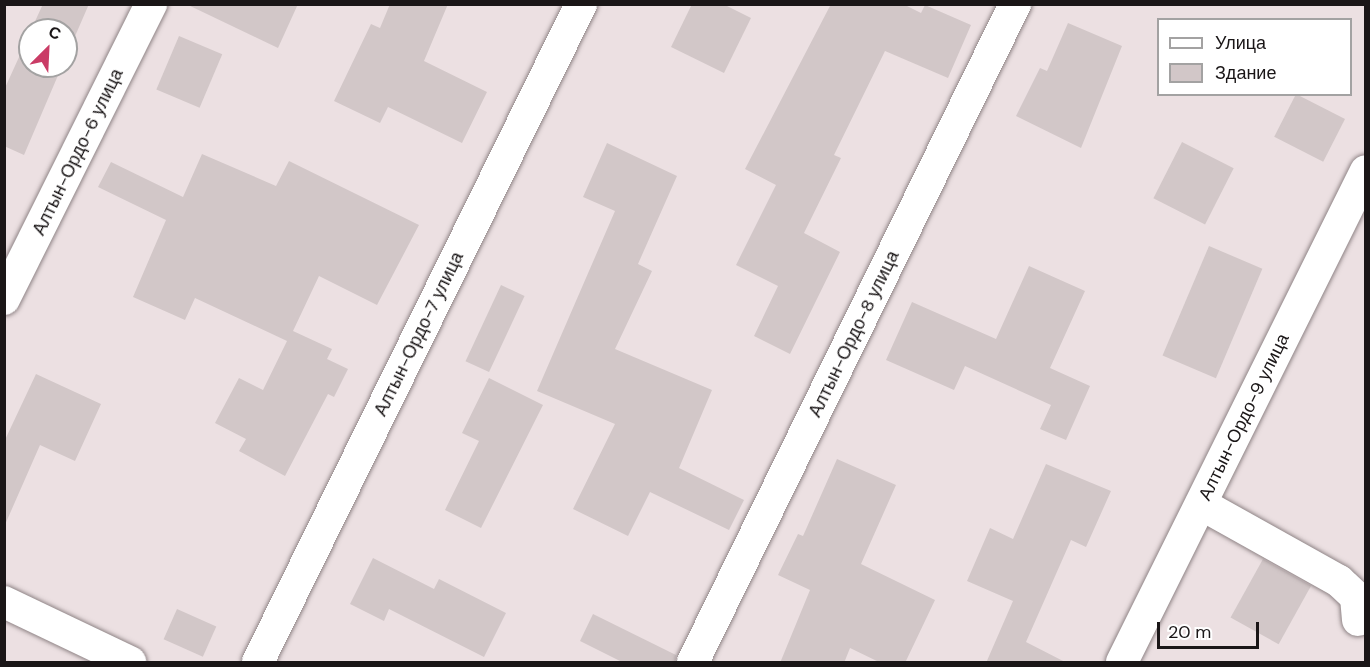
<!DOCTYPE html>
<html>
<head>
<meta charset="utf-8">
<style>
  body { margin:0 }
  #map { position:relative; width:1370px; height:667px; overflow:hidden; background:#ece0e2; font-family:"DM Sans",sans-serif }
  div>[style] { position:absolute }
  .building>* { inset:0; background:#d2c7c8; transform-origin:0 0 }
  .roads { filter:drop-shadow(0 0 2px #8f8486) drop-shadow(0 0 2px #8f8486) }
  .street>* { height:32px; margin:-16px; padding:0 16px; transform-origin:16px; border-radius:16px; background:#fff }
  span { translate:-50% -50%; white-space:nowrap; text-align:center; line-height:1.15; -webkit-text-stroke:6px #fff; paint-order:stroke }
  .street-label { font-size:18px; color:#1a1617 }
  .frame { position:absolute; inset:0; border:6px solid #1a1617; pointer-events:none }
  .legend { position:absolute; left:1157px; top:18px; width:195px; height:78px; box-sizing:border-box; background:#fff; border:2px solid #a3a2a2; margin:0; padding:8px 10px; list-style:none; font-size:18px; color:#1a1617 }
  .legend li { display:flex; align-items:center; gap:12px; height:30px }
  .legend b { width:30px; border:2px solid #a3a2a2 }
  .north { position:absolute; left:18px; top:18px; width:60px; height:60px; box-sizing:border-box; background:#fff; border:2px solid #a3a2a2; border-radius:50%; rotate:24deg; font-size:16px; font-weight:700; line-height:24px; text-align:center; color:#1a1617 }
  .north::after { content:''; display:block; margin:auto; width:21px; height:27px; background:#ca3c66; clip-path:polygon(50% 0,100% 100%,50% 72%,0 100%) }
  .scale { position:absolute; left:1157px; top:622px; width:102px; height:27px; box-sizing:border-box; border:3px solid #1a1617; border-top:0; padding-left:8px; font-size:18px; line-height:21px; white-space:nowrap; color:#1a1617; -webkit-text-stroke:4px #fff; paint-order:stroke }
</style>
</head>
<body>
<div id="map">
  <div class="building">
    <div style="clip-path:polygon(43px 4px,89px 4px,66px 57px,66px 30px,31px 30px)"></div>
    <div style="clip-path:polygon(186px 4px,298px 4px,278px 48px)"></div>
    <div style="clip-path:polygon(390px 4px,448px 4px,424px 61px,487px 92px,462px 143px,388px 107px,380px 123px,334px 101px,371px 24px,380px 28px)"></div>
    <div style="clip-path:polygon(692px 4px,723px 4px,751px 18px,724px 73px,671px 47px)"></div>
    <div style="clip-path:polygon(831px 4px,903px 4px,921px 13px,925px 5px,971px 25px,948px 78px,885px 51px,834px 155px,841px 158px,804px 233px,840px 252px,790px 354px,754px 336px,778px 286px,736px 265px,776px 185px,745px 169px)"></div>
    <div style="clip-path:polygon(1068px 23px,1122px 46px,1081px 148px,1016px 116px,1040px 68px,1047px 71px)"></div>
    <div style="clip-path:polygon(30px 33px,30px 66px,62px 66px,24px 155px,4px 146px,4px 90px)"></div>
    <div style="left:179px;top:36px;width:47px;height:58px;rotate:23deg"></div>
    <div style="left:1296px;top:94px;width:55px;height:48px;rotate:27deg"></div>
    <div style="left:1182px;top:142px;width:58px;height:63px;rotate:27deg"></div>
    <div style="clip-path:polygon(607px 143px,677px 176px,638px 264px,652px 271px,615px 349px,712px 390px,679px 468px,744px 500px,729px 530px,650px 492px,628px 536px,573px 509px,615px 424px,537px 391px,615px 211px,583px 197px)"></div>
    <div style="clip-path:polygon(202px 154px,276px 186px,289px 161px,419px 225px,377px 305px,319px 276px,293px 331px,332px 349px,327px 359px,348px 369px,334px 397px,328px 394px,285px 476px,239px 451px,246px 439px,215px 423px,239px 378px,263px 390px,287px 341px,195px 298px,185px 320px,133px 297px,166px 220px,98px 187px,111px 162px,183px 197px)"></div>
    <div style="left:1209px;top:246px;width:58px;height:119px;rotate:23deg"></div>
    <div style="clip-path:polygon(1029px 266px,1085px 291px,1050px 368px,1090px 386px,1066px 440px,1040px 429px,1051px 405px,965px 366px,954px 390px,886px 360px,912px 302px,996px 339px)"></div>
    <div style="left:501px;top:285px;width:26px;height:84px;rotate:25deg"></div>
    <div style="clip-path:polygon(36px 374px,101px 404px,75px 461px,40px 445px,4px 527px,4px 442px)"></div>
    <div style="clip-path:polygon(489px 378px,543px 405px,481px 528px,445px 510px,479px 441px,462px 433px)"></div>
    <div style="clip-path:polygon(837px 459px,896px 485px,861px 564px,935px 600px,905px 663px,881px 663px,850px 648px,844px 663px,780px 663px,810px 590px,778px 575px,798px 534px,803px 536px)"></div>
    <div style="clip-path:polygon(1046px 464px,1111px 491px,1086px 547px,1071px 540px,1026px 642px,1067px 663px,986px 663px,1013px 601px,967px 581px,990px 528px,1013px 539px)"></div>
    <div style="clip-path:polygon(373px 558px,434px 589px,439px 579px,506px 613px,484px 657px,389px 609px,384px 621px,350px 604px)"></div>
    <div style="left:1263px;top:559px;width:55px;height:67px;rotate:29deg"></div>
    <div style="left:177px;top:609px;width:43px;height:33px;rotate:24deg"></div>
    <div style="clip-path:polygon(593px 614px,676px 655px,675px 663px,624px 663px,580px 641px)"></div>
  </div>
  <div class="roads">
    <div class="street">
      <div style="left:4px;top:299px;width:330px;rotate:-63.5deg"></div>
      <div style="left:1201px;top:504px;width:158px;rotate:29.2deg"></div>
      <div style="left:1339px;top:581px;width:23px;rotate:43deg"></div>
      <div style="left:1356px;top:597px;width:23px;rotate:85deg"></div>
      <div style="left:4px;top:602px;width:140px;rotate:25.5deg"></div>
      <div style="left:258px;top:662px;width:733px;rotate:-63.85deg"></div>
      <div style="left:693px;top:662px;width:733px;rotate:-63.92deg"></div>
      <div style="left:1122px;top:662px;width:548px;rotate:-63.58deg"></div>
    </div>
  </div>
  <div class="street-label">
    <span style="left:78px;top:152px;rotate:-64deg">Алтын-Ордо-6 улица</span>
    <span style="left:419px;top:334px;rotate:-64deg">Алтын-Ордо-7 улица</span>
    <span style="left:854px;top:334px;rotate:-64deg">Алтын-Ордо-8 улица</span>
    <span style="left:1244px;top:417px;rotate:-64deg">Алтын-Ордо-9 улица</span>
  </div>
  <div class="frame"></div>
  <ul class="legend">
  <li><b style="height:8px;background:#fff"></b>Улица</li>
  <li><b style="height:16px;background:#d2c7c8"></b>Здание</li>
  </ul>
  <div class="north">С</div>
  <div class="scale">20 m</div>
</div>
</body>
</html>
